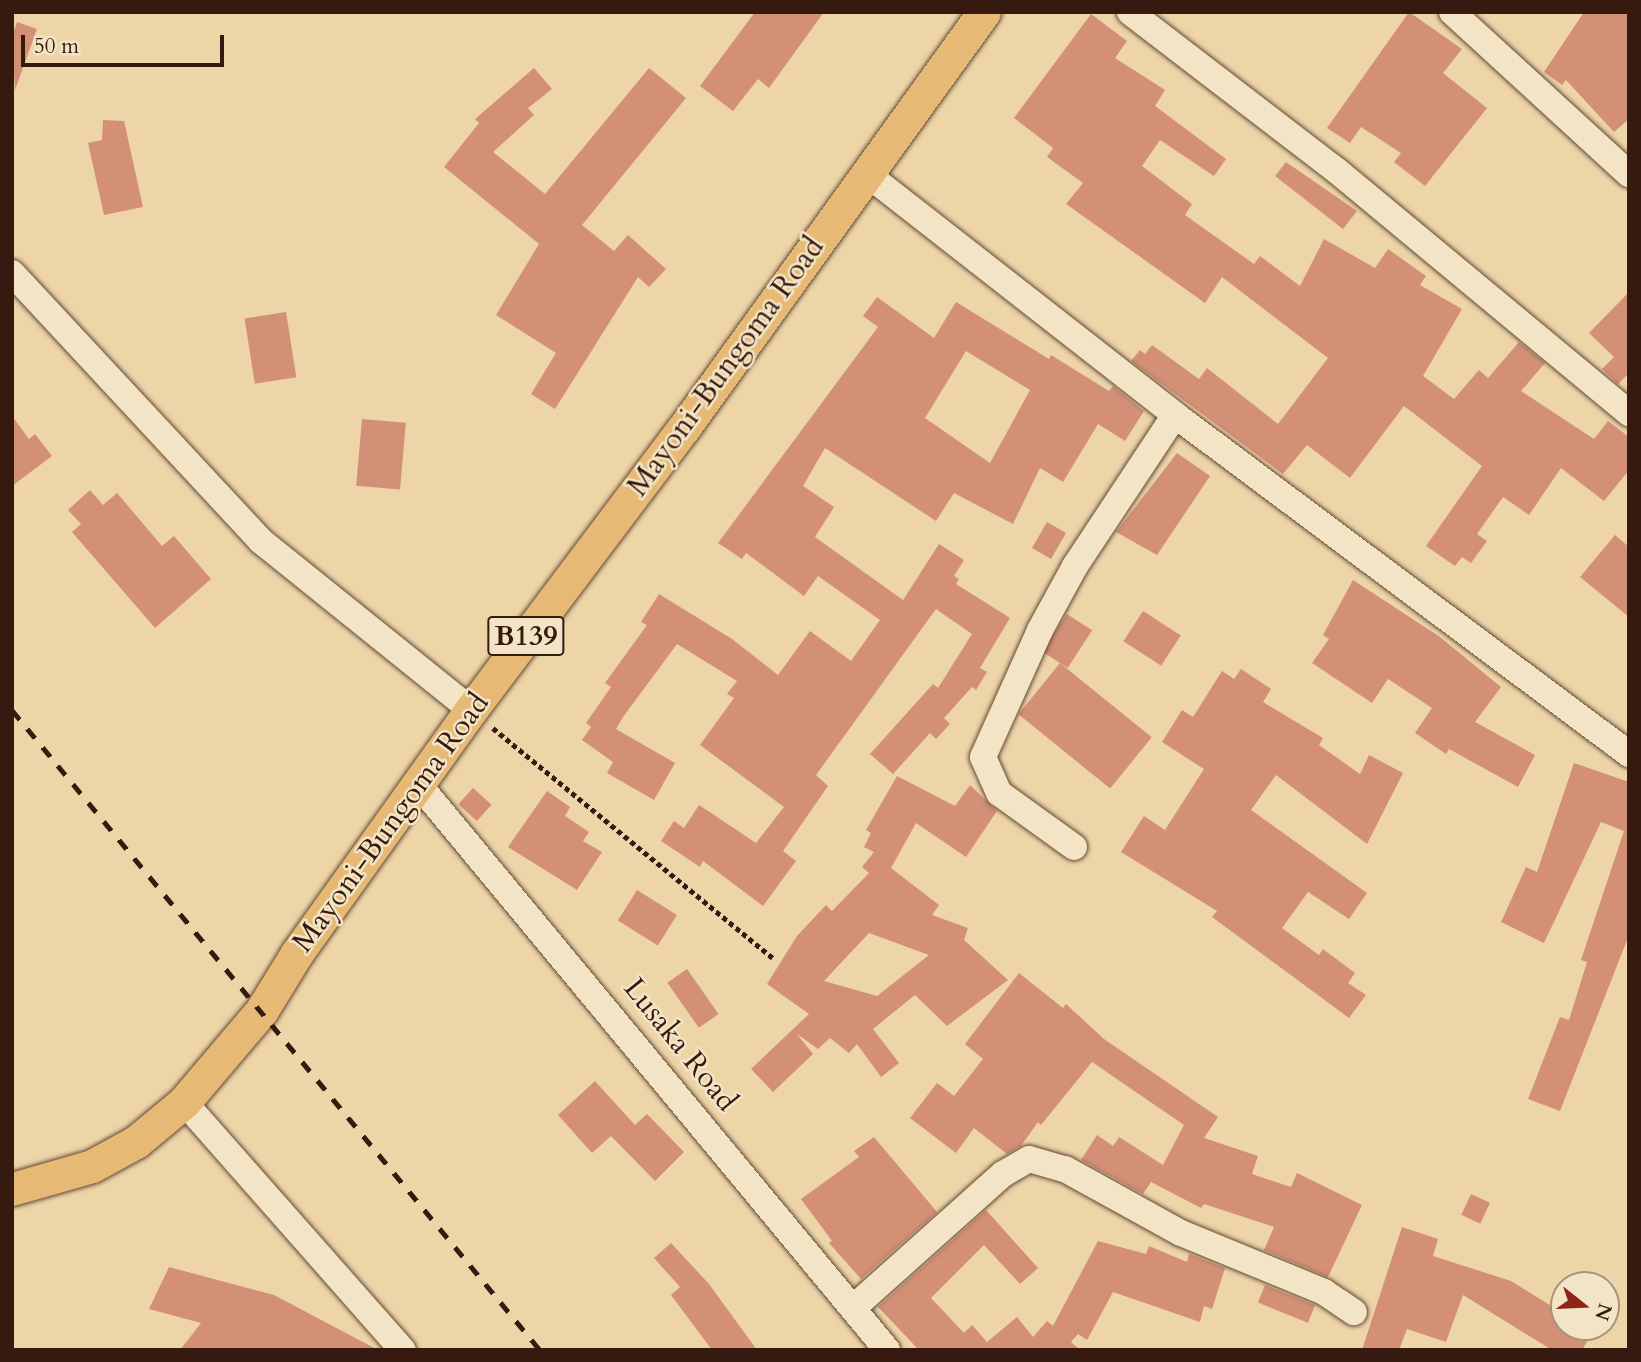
<!DOCTYPE html>
<html>
<head>
<meta charset="utf-8">
<style>
  body { margin:0 }
  #map { position:relative; width:1641px; height:1362px; overflow:hidden; background:#edd5a8; font-family:Cardo,serif }
  div>[style] { position:absolute }
  .building>* { inset:0; background:#d49076; transform-origin:0 0 }
  .path>* { height:4.5px; margin-top:-2.25px; transform-origin:0; background:repeating-linear-gradient(90deg,#361a10 0 5px,transparent 0 8.5px) }
  .roads { filter:drop-shadow(0 0 2px #644936) drop-shadow(0 0 2px #644936) }
  .minor>* { height:26px; margin:-13px; padding:0 13px; transform-origin:13px; border-radius:13px; background:#f3e4c6 }
  .major>* { height:33px; margin:-16.5px; padding:0 16.5px; transform-origin:16.5px; border-radius:16.5px; background:#e6ba74 }
  .rail>* { height:5px; margin-top:-2.5px; transform-origin:0; background:repeating-linear-gradient(90deg,#361a10 0 12px,transparent 0 24px) }
  span { translate:-50% -50%; white-space:nowrap; text-align:center; line-height:1.15; -webkit-text-stroke:5px #f3e4c6; paint-order:stroke }
  .shield-label span { padding:2px 5px; background:#f3e4c6; border:2px solid; border-radius:5px; -webkit-text-stroke-width:0 }
  .shield-label { font-size:28px; color:#361a10; font-weight:700 }
  .street-label { font-size:30px; color:#361a10 }
  .frame { position:absolute; inset:0; border:14px solid #361a10; pointer-events:none }
  .north { position:absolute; left:1550px; top:1271px; width:70px; height:70px; box-sizing:border-box; background:#f3e4c6; border:2px solid #a7937d; border-radius:50%; rotate:108deg; font-size:19px; font-weight:700; line-height:28px; text-align:center; color:#361a10 }
  .north::after { content:''; display:block; margin:auto; width:24px; height:32px; background:#8f2418; clip-path:polygon(50% 0,100% 100%,50% 72%,0 100%) }
  .scale { position:absolute; left:21px; top:35px; width:203px; height:32px; box-sizing:border-box; border:4px solid #361a10; border-top:0; padding-left:9px; font-size:21px; line-height:24px; white-space:nowrap; color:#361a10; -webkit-text-stroke:5px #f3e4c6; paint-order:stroke }
</style>
</head>
<body>
<div id="map">
  <div class="building">
    <div style="clip-path:polygon(755px 12px,824px 12px,769px 88px,758px 79px,733px 111px,700px 86px)"></div>
    <div style="clip-path:polygon(1409px 12px,1462px 49px,1443px 73px,1487px 108px,1425px 186px,1394px 162px,1401px 153px,1361px 127px,1350px 143px,1327px 128px)"></div>
    <div style="clip-path:polygon(1584px 12px,1629px 12px,1629px 119px,1614px 132px,1566px 80px,1562px 85px,1544px 72px)"></div>
    <div style="clip-path:polygon(1091px 14px,1127px 41px,1115px 58px,1165px 90px,1155px 106px,1226px 159px,1214px 176px,1160px 140px,1142px 166px,1192px 204px,1185px 215px,1254px 264px,1260px 256px,1300px 286px,1324px 239px,1375px 268px,1388px 249px,1426px 276px,1420px 285px,1462px 309px,1423px 376px,1454px 399px,1479px 370px,1488px 378px,1519px 342px,1545px 363px,1521px 391px,1594px 439px,1608px 421px,1629px 437px,1629px 470px,1604px 501px,1561px 468px,1529px 515px,1503px 497px,1477px 534px,1487px 541px,1471px 563px,1462px 557px,1455px 566px,1426px 546px,1482px 466px,1404px 406px,1350px 478px,1307px 445px,1283px 474px,1131px 361px,1140px 350px,1145px 354px,1152px 345px,1199px 379px,1207px 368px,1278px 424px,1328px 358px,1222px 277px,1205px 303px,1066px 204px,1083px 183px,1047px 157px,1053px 148px,1014px 118px)"></div>
    <div style="clip-path:polygon(17px 22px,37px 29px,15px 90px,12px 36px)"></div>
    <div style="clip-path:polygon(534px 68px,552px 89px,528px 108px,534px 115px,493px 152px,545px 194px,649px 68px,686px 98px,582px 225px,614px 251px,628px 235px,666px 269px,649px 287px,638px 277px,555px 409px,531px 394px,556px 353px,496px 315px,539px 244px,444px 167px,479px 123px,475px 119px)"></div>
    <div style="clip-path:polygon(103px 120px,124px 121px,143px 207px,104px 215px,88px 143px,102px 140px)"></div>
    <div style="clip-path:polygon(1286px 162px,1357px 211px,1343px 229px,1275px 176px)"></div>
    <div style="clip-path:polygon(1629px 292px,1629px 373px,1618px 384px,1602px 369px,1614px 357px,1589px 333px)"></div>
    <div style="clip-path:polygon(evenodd,877px 297px,934px 338px,956px 302px,1049px 359px,1051px 355px,1109px 391px,1113px 386px,1144px 411px,1125px 441px,1098px 424px,1063px 482px,1040px 468px,1013px 524px,954px 493px,936px 521px,825px 448px,803px 486px,834px 507px,815px 537px,903px 600px,939px 544px,964px 560px,954px 576px,959px 579px,956px 584px,1010px 618px,980px 668px,987px 672px,976px 690px,972px 687px,944px 718px,950px 724px,936px 739px,930px 733px,893px 774px,870px 754px,933px 684px,938px 688px,972px 634px,936px 609px,816px 775px,828px 786px,783px 851px,796px 861px,763px 906px,703px 861px,700px 867px,661px 841px,674px 821px,684px 828px,699px 805px,756px 843px,784px 807px,700px 745px,734px 698px,727px 694px,737px 681px,677px 644px,623px 717px,616px 729px,675px 763px,654px 800px,607px 773px,613px 762px,582px 740px,591px 727px,586px 723px,611px 687px,605px 683px,647px 625px,641px 622px,659px 594px,732px 639px,778px 675px,810px 631px,851px 661px,880px 620px,818px 576px,804px 596px,746px 553px,742px 559px,718px 543px,878px 327px,863px 316px,877px 297px,966px 351px,1030px 390px,990px 463px,925px 418px,966px 351px)"></div>
    <div style="left:286px;top:312px;width:66px;height:42px;rotate:81deg"></div>
    <div style="clip-path:polygon(12px 416px,29px 439px,35px 434px,52px 456px,12px 486px)"></div>
    <div style="left:362px;top:419px;width:44px;height:67px;rotate:5deg"></div>
    <div style="clip-path:polygon(1177px 453px,1210px 476px,1157px 555px,1116px 532px)"></div>
    <div style="clip-path:polygon(90px 490px,103px 505px,117px 493px,162px 546px,174px 536px,211px 579px,155px 628px,72px 532px,81px 524px,68px 510px)"></div>
    <div style="left:1047px;top:522px;width:22px;height:30px;rotate:30deg"></div>
    <div style="clip-path:polygon(1615px 535px,1629px 547px,1629px 617px,1580px 577px)"></div>
    <div style="clip-path:polygon(1353px 580px,1440px 637px,1501px 687px,1475px 722px,1535px 755px,1518px 787px,1449px 749px,1446px 754px,1415px 733px,1432px 708px,1388px 679px,1372px 703px,1312px 663px,1329px 639px,1323px 635px)"></div>
    <div style="left:1143px;top:611px;width:45px;height:36px;rotate:33deg"></div>
    <div style="left:1067px;top:614px;width:30px;height:45px;rotate:33deg"></div>
    <div style="left:1060px;top:663px;width:118px;height:66px;rotate:39deg"></div>
    <div style="clip-path:polygon(1241px 669px,1271px 689px,1263px 702px,1323px 738px,1319px 745px,1360px 774px,1369px 755px,1403px 773px,1367px 844px,1276px 775px,1251px 810px,1367px 893px,1349px 919px,1308px 892px,1282px 928px,1319px 955px,1323px 949px,1355px 973px,1348px 983px,1366px 995px,1349px 1018px,1212px 917px,1217px 911px,1121px 852px,1144px 816px,1165px 830px,1204px 769px,1162px 742px,1182px 710px,1193px 717px,1222px 671px,1234px 679px)"></div>
    <div style="clip-path:polygon(1574px 763px,1629px 782px,1629px 935px,1560px 1111px,1528px 1099px,1560px 1017px,1569px 1020px,1587px 962px,1581px 960px,1624px 831px,1601px 822px,1544px 943px,1501px 922px,1526px 867px,1537px 872px)"></div>
    <div style="clip-path:polygon(evenodd,897px 776px,955px 806px,970px 785px,997px 811px,966px 857px,916px 823px,891px 868px,939px 905px,932px 915px,968px 928px,964px 940px,1008px 980px,947px 1026px,915px 995px,873px 1029px,899px 1063px,881px 1077px,857px 1044px,849px 1053px,830px 1038px,818px 1049px,797px 1034px,813px 1054px,773px 1092px,751px 1069px,809px 1014px,767px 984px,797px 936px,826px 905px,832px 911px,869px 873px,862px 867px,874px 852px,864px 847px,871px 833px,866px 830px,897px 776px,869px 933px,929px 955px,877px 996px,824px 981px,869px 933px)"></div>
    <div style="left:473px;top:788px;width:25px;height:22px;rotate:42deg"></div>
    <div style="clip-path:polygon(547px 791px,570px 807px,565px 816px,589px 832px,583px 841px,602px 852px,577px 890px,508px 847px)"></div>
    <div style="left:637px;top:890px;width:47px;height:36px;rotate:32deg"></div>
    <div style="left:687px;top:969px;width:55px;height:24px;rotate:55deg"></div>
    <div style="clip-path:polygon(1019px 973px,1063px 1008px,1066px 1004px,1104px 1039px,1218px 1117px,1204px 1138px,1258px 1156px,1252px 1174px,1291px 1187px,1297px 1173px,1362px 1205px,1328px 1277px,1264px 1250px,1274px 1227px,1204px 1204px,1201px 1208px,1151px 1182px,1143px 1194px,1081px 1160px,1097px 1135px,1113px 1146px,1119px 1137px,1163px 1165px,1184px 1125px,1092px 1062px,1041px 1125px,1038px 1122px,1021px 1146px,1007px 1154px,974px 1128px,956px 1153px,910px 1118px,937px 1083px,954px 1096px,983px 1059px,965px 1044px)"></div>
    <div style="clip-path:polygon(595px 1081px,635px 1125px,647px 1114px,684px 1152px,655px 1181px,611px 1136px,592px 1153px,558px 1115px)"></div>
    <div style="clip-path:polygon(874px 1137px,937px 1212px,861px 1279px,829px 1243px,832px 1241px,801px 1199px,859px 1157px,854px 1151px)"></div>
    <div style="left:1471px;top:1194px;width:21px;height:23px;rotate:25deg"></div>
    <div style="clip-path:polygon(986px 1210px,1038px 1268px,1020px 1284px,984px 1245px,931px 1298px,964px 1333px,972px 1325px,987px 1342px,1017px 1317px,1033px 1337px,1047px 1321px,1053px 1326px,1098px 1241px,1146px 1254px,1149px 1246px,1187px 1262px,1189px 1254px,1225px 1268px,1212px 1309px,1204px 1306px,1200px 1322px,1113px 1292px,1087px 1340px,1078px 1334px,1071px 1342px,1080px 1350px,919px 1350px,878px 1307px)"></div>
    <div style="clip-path:polygon(1402px 1227px,1438px 1239px,1433px 1256px,1511px 1281px,1564px 1314px,1564px 1327px,1596px 1327px,1582px 1350px,1552px 1350px,1463px 1295px,1446px 1342px,1407px 1329px,1399px 1350px,1362px 1350px)"></div>
    <div style="clip-path:polygon(671px 1243px,709px 1284px,757px 1350px,712px 1350px,671px 1295px,680px 1287px,654px 1258px)"></div>
    <div style="clip-path:polygon(169px 1267px,274px 1295px,378px 1350px,180px 1350px,201px 1323px,149px 1309px)"></div>
    <div style="left:1265px;top:1285px;width:54px;height:19px;rotate:22deg"></div>
  </div>
  <div class="path">
    <div style="left:493px;top:728px;width:362px;rotate:39.4deg"></div>
  </div>
  <div class="roads">
    <div class="minor">
      <div style="left:1130px;top:12px;width:260px;rotate:37.5deg"></div>
      <div style="left:1336px;top:170px;width:381px;rotate:39.7deg"></div>
      <div style="left:1452px;top:12px;width:240px;rotate:42.5deg"></div>
      <div style="left:867px;top:174px;width:391px;rotate:38deg"></div>
      <div style="left:1175px;top:415px;width:567px;rotate:36.75deg"></div>
      <div style="left:12px;top:273px;width:366px;rotate:47.1deg"></div>
      <div style="left:261px;top:541px;width:270px;rotate:38.8deg"></div>
      <div style="left:419px;top:785px;width:734px;rotate:50.36deg"></div>
      <div style="left:1074px;top:847px;width:92px;rotate:-144.2deg"></div>
      <div style="left:999px;top:793px;width:39px;rotate:-114deg"></div>
      <div style="left:983px;top:757px;width:139px;rotate:-65.8deg"></div>
      <div style="left:1040px;top:630px;width:73px;rotate:-61.3deg"></div>
      <div style="left:1075px;top:566px;width:181px;rotate:-56.5deg"></div>
      <div style="left:184px;top:1102px;width:331px;rotate:48.6deg"></div>
      <div style="left:853px;top:1308px;width:201px;rotate:-41.8deg"></div>
      <div style="left:1003px;top:1174px;width:30px;rotate:-30deg"></div>
      <div style="left:1029px;top:1159px;width:37px;rotate:16deg"></div>
      <div style="left:1065px;top:1169px;width:132px;rotate:28.9deg"></div>
      <div style="left:1181px;top:1233px;width:155px;rotate:22.4deg"></div>
      <div style="left:1324px;top:1292px;width:36px;rotate:34deg"></div>
    </div>
    <div class="major">
      <div style="left:12px;top:1189px;width:83px;rotate:-16deg"></div>
      <div style="left:92px;top:1166px;width:50px;rotate:-28.6deg"></div>
      <div style="left:136px;top:1142px;width:62px;rotate:-39.8deg"></div>
      <div style="left:184px;top:1102px;width:121px;rotate:-49.7deg"></div>
      <div style="left:262px;top:1010px;width:67px;rotate:-58.4deg"></div>
      <div style="left:297px;top:953px;width:299px;rotate:-54.4deg"></div>
      <div style="left:471px;top:710px;width:352px;rotate:-53deg"></div>
      <div style="left:683px;top:429px;width:514px;rotate:-54.18deg"></div>
    </div>
  </div>
  <div class="rail">
    <div style="left:12px;top:710px;width:830px;rotate:50.48deg"></div>
  </div>
  <div class="shield-label">
    <span style="left:526px;top:636px">B139</span>
  </div>
  <div class="street-label">
    <span style="left:726px;top:367px;rotate:-54deg">Mayoni-Bungoma Road</span>
    <span style="left:391px;top:823px;rotate:-54deg">Mayoni-Bungoma Road</span>
    <span style="left:680px;top:1045px;rotate:51deg">Lusaka Road</span>
  </div>
  <div class="frame"></div>
  <div class="north">N</div>
  <div class="scale">50 m</div>
</div>
</body>
</html>
